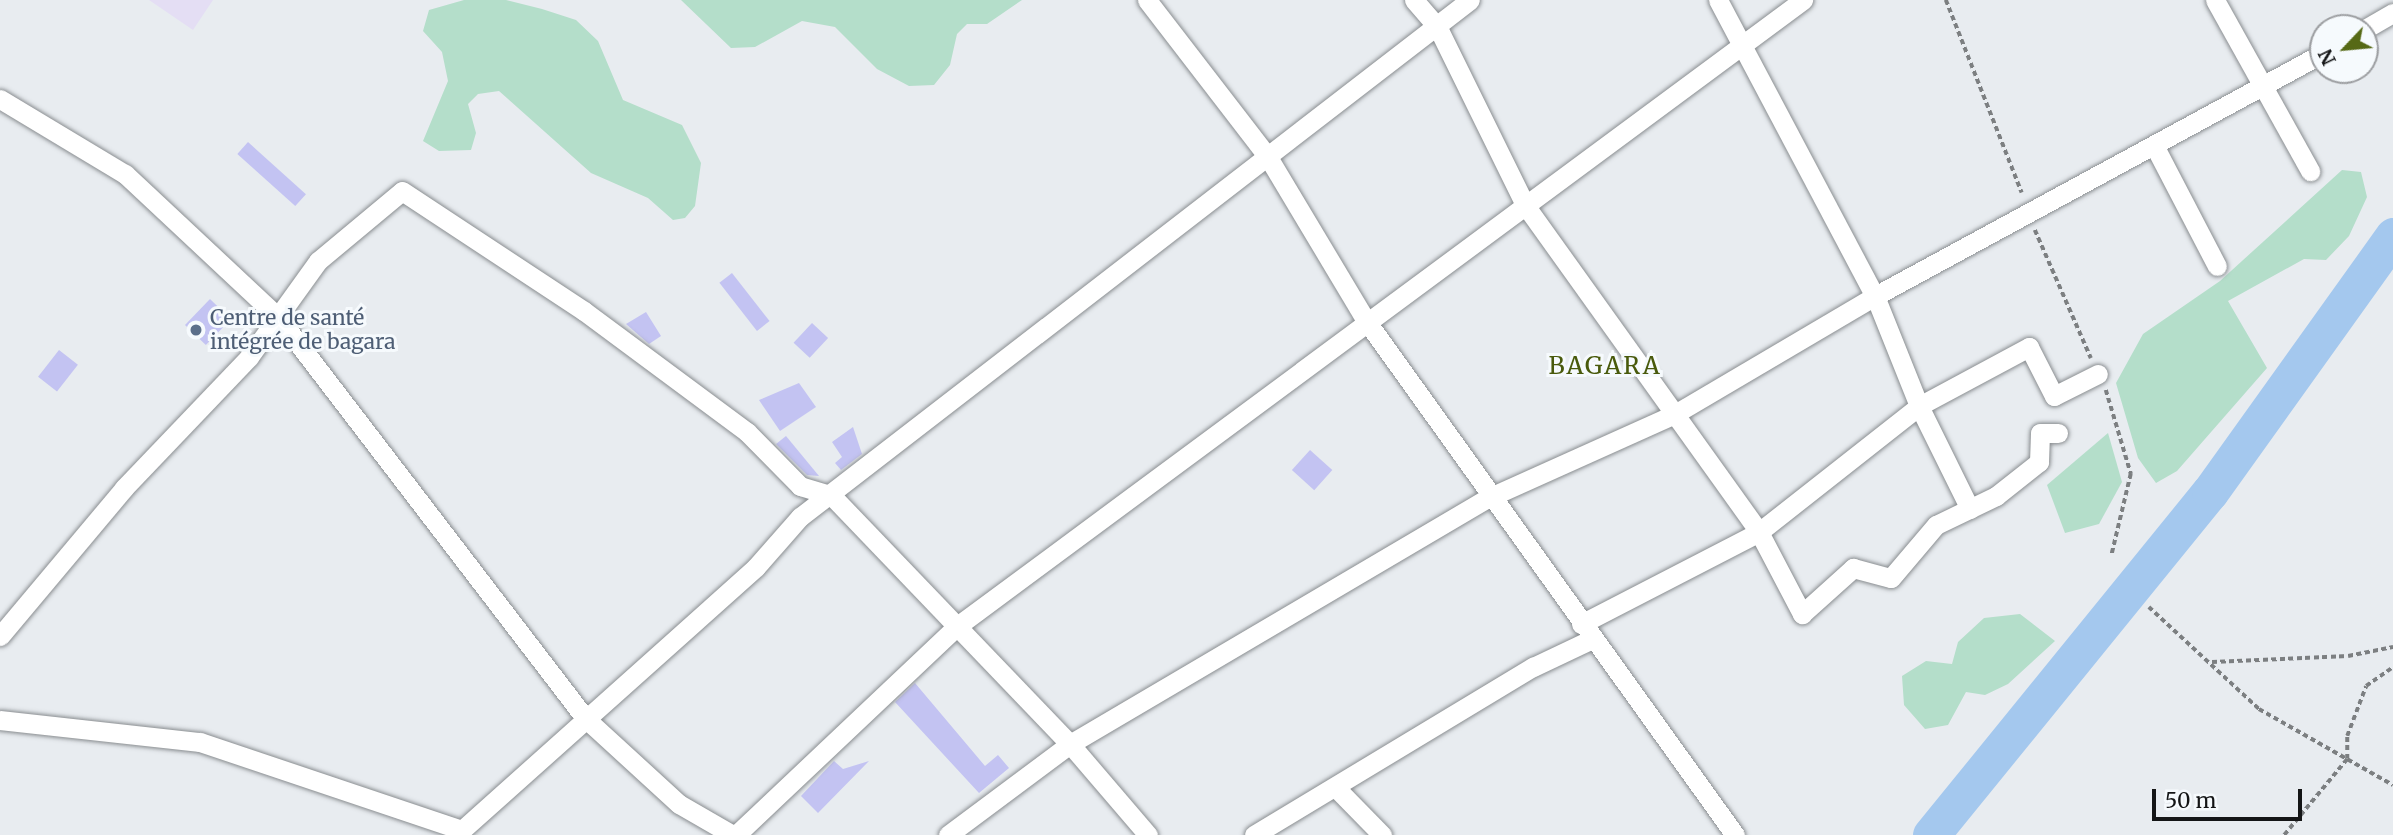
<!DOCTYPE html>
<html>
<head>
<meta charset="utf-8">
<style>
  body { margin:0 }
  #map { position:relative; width:2393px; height:835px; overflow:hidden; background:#e8ecf0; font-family:Merriweather,serif }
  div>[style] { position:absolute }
  .education>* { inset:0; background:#e4def4 }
  .green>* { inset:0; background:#b4deca }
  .river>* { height:37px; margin:-18.5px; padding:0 18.5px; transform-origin:18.5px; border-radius:18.5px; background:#a4c8ee }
  .building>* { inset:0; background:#c3c3f2; transform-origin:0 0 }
  .path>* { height:3.5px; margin-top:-1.75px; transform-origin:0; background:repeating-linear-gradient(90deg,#7c7f81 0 5px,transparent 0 8.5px) }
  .roads { filter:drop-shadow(0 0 2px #898d90) drop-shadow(0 0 2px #898d90) }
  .minor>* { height:19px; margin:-9.5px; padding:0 9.5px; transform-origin:9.5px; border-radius:9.5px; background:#fff }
  .dots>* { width:19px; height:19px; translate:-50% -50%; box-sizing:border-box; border:4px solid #f6fafd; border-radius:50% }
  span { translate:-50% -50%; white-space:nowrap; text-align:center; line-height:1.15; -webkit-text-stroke:6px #f6fafd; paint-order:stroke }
  .service-label { font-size:21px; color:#4e5e75 }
  .left { translate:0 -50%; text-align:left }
  .quarter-label { font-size:24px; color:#495a0c; letter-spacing:2px }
  .north { position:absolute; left:2309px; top:14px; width:70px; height:70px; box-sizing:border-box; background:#f6fafd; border:2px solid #9c9ea1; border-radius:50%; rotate:244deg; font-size:19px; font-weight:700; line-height:28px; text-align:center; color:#141516 }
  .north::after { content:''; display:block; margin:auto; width:24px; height:32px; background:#566915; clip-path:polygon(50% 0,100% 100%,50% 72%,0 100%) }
  .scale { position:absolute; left:2152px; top:789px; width:150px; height:32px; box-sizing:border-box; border:4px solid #141516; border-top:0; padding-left:9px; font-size:21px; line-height:24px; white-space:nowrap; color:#141516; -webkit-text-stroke:5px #f6fafd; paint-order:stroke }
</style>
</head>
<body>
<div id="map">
  <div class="education">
    <div style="clip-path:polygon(149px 0,213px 0,193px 30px)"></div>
  </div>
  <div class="green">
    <div style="clip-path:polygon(464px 0,506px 0,542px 9px,576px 20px,598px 41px,623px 100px,682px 125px,701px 163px,695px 206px,685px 218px,673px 220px,648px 198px,591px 173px,499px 91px,478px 94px,468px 104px,476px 133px,471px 150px,439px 151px,423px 141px,448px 81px,442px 52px,423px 31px,429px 10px)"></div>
    <div style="clip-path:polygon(681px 0,1022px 0,987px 24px,967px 24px,957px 34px,950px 65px,934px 85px,909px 86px,877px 69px,835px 27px,802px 21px,755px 47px,731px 48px)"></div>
    <div style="clip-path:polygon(2342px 170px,2361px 172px,2367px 197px,2349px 236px,2326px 260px,2304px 259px,2228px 301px,2267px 368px,2177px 471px,2156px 483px,2138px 458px,2116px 383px,2143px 334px,2220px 281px)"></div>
    <div style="clip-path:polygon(2108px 433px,2122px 482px,2099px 524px,2065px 533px,2047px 485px)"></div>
    <div style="clip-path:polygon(2020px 614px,2055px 641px,2008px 684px,1985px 695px,1966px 692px,1948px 725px,1925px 729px,1904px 705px,1902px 676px,1926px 661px,1952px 664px,1958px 642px,1984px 618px)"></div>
  </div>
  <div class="river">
    <div style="left:1931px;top:835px;width:442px;rotate:-50.9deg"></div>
    <div style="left:2210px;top:492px;width:315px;rotate:-54.4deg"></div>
  </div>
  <div class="building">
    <div style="left:248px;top:142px;width:78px;height:16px;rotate:42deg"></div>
    <div style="left:732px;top:273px;width:61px;height:16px;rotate:52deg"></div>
    <div style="left:210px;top:299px;width:29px;height:36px;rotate:44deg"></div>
    <div style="clip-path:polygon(646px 312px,661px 336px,649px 344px,626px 324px)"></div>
    <div style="left:812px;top:323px;width:22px;height:27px;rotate:43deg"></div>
    <div style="left:59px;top:350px;width:24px;height:34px;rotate:38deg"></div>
    <div style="clip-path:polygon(799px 383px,816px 407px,780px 431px,759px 400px)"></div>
    <div style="clip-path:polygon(853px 427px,862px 454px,841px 470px,835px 463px,842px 457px,832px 442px)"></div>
    <div style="clip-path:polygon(786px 436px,819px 476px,807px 475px,776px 444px)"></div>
    <div style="left:1310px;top:450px;width:30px;height:27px;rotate:42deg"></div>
    <div style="clip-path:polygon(915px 683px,985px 766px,998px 755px,1009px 768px,979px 793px,895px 702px)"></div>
    <div style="clip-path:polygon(834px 761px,843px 769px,869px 761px,818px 813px,801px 796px)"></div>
  </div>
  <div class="path">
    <div style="left:1946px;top:0;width:207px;rotate:68.5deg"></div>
    <div style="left:2035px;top:230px;width:140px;rotate:66.4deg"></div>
    <div style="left:2106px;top:390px;width:88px;rotate:73.4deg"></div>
    <div style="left:2131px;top:474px;width:82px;rotate:103.4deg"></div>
    <div style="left:2149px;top:607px;width:150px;rotate:42.8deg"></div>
    <div style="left:2259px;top:709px;width:154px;rotate:29.6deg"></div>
    <div style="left:2212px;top:662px;width:136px;rotate:-2.5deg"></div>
    <div style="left:2348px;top:656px;width:46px;rotate:-11.3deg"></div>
    <div style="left:2284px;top:835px;width:99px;rotate:-50.3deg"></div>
    <div style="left:2347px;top:759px;width:23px;rotate:-90deg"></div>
    <div style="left:2347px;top:736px;width:53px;rotate:-69.2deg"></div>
    <div style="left:2366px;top:686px;width:33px;rotate:-35deg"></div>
  </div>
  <div class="roads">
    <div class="minor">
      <div style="left:1147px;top:0;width:198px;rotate:52.4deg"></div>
      <div style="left:1268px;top:157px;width:189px;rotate:59.1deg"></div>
      <div style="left:1365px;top:319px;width:635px;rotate:54.36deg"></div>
      <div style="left:1414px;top:0;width:35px;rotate:49deg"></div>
      <div style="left:1437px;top:26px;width:199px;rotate:63.8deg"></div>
      <div style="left:1525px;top:205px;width:402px;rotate:54.4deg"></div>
      <div style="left:1759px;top:532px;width:93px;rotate:62.3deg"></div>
      <div style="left:1802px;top:614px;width:69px;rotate:-42deg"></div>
      <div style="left:1853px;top:568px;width:39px;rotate:15deg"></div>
      <div style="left:1891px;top:578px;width:70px;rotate:-49.7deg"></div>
      <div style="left:1936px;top:525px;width:67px;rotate:-25.8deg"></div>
      <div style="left:1996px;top:496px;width:55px;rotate:-38.3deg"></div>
      <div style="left:2039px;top:462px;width:29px;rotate:-88deg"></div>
      <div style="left:2040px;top:433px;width:18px"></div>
      <div style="left:1718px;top:0;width:335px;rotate:62.1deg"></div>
      <div style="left:1875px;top:296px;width:118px;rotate:68.2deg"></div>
      <div style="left:1919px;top:406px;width:115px;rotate:63.7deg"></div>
      <div style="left:2215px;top:0;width:196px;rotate:60.9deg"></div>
      <div style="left:2365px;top:29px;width:32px;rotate:-30deg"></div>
      <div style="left:0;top:99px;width:146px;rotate:31deg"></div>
      <div style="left:125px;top:174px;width:209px;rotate:43.1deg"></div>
      <div style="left:278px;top:317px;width:505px;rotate:52.56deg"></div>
      <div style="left:585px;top:718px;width:127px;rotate:42.5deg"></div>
      <div style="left:679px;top:804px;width:62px;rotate:29.9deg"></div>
      <div style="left:2155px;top:147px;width:134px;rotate:62.5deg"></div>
      <div style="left:1581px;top:624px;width:200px;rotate:-27.3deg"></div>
      <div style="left:1759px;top:532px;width:204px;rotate:-38.2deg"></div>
      <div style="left:1919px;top:406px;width:125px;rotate:-28.2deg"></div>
      <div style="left:2029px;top:347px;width:55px;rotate:63deg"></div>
      <div style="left:2054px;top:396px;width:49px;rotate:-26.6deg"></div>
      <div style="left:0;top:636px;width:193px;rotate:-50deg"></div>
      <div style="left:124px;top:488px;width:181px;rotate:-46.3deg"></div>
      <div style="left:249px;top:357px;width:118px;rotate:-54.3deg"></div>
      <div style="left:318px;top:261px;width:109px;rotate:-39.8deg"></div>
      <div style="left:402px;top:191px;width:218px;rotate:33.4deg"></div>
      <div style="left:584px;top:311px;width:203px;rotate:36.6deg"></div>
      <div style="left:747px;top:432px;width:76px;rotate:45.5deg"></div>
      <div style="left:800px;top:486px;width:34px;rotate:17deg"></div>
      <div style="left:832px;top:496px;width:344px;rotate:46.2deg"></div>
      <div style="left:1070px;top:744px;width:120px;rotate:49.4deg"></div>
      <div style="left:0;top:720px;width:201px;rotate:6.3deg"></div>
      <div style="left:200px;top:742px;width:276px;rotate:18.6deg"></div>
      <div style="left:462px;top:830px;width:394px;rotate:-41.8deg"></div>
      <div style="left:756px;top:567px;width:67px;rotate:-48.7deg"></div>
      <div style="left:800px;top:517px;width:846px;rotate:-37.66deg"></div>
      <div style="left:1336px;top:788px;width:66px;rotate:45.6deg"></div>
      <div style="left:736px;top:835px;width:303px;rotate:-43.4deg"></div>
      <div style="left:956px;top:627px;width:1054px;rotate:-36.51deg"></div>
      <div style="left:948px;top:835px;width:152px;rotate:-36.7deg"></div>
      <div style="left:1070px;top:744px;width:485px;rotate:-30.5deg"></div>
      <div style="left:1488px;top:498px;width:203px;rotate:-24.2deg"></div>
      <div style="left:1673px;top:415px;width:234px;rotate:-30.5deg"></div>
      <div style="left:1875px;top:296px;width:510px;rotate:-28.48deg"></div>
      <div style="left:1254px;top:835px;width:326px;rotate:-31.1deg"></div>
      <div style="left:1533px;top:667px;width:65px;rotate:-25.4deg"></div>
    </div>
  </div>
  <div class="dots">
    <div style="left:196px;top:330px;background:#5c6f8a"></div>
  </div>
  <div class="service-label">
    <span class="left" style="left:210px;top:330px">Centre de santé<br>intégrée de bagara</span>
  </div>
  <div class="quarter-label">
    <span style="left:1605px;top:366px">BAGARA</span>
  </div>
  <div class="north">N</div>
  <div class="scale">50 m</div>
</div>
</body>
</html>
